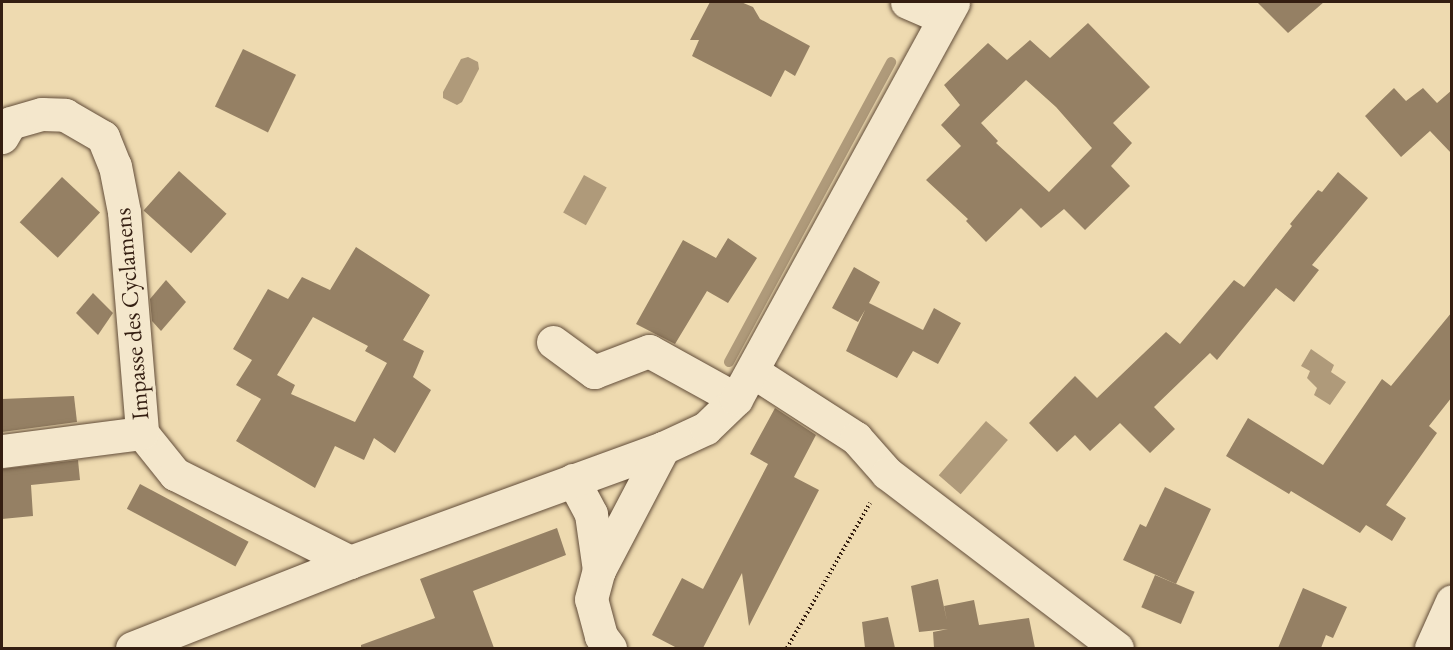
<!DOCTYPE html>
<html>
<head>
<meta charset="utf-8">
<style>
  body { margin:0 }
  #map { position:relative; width:1453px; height:650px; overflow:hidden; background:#eedab0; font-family:"EB Garamond",serif }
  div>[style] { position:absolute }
  .water>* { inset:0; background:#af9a7a; transform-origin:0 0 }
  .stream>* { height:10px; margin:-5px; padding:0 5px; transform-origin:5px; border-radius:5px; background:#af9a7a }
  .building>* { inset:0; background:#958064; transform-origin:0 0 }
  .path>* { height:4px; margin-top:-2px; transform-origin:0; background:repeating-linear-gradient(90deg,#341e11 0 1.5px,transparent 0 4.5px) }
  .roads { filter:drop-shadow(0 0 2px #624d39) drop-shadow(0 0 2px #624d39) }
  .minor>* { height:33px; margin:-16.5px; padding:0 16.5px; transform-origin:16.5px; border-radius:16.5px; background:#f4e7cc }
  span { translate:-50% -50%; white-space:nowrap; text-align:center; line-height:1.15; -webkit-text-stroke:6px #f4e7cc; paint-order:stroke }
  .street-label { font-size:24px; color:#341e11 }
  .frame { position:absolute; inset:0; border:3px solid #341e11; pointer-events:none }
</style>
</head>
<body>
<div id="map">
  <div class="water">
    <div style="clip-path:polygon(468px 57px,478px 62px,479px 69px,462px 102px,457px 105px,443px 98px,443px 92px,461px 59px)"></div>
    <div style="left:584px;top:175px;width:26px;height:43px;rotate:29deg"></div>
    <div style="clip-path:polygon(1311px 349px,1334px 365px,1331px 372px,1346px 382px,1330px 405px,1314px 395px,1317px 388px,1307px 378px,1310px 371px,1301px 366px)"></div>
    <div style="left:986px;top:421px;width:29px;height:72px;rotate:41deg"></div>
  </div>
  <div class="stream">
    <div style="left:729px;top:362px;width:341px;rotate:-61.6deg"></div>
  </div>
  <div class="building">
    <div style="clip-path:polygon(710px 2px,741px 2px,753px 7px,760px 19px,810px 46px,795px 76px,785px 70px,771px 97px,692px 56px,699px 40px,690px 40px)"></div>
    <div style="clip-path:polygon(1257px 2px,1324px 2px,1288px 33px)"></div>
    <div style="clip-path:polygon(evenodd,1088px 23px,1150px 87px,1113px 123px,1132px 143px,1111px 166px,1130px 186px,1085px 230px,1064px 209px,1041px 228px,1021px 208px,986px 242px,966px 221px,968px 219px,926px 180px,961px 146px,941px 125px,960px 105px,944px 85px,988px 43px,1007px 60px,1030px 40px,1050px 58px,1088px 23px,1026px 80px,1056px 107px,1092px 148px,1049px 192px,996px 143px,998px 141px,981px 123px,1026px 80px)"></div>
    <div style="left:243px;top:49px;width:59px;height:64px;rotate:26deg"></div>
    <div style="clip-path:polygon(1394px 88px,1406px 101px,1423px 88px,1437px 103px,1452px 90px,1452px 154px,1430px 131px,1401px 157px,1365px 116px)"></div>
    <div style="left:179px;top:171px;width:64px;height:53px;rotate:42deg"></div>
    <div style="clip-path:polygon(1338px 172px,1368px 198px,1312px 265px,1319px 270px,1294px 302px,1276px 288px,1217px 360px,1210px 353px,1154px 407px,1175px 429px,1150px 453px,1120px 423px,1090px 451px,1075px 435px,1057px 452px,1029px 423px,1075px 376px,1097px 398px,1166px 332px,1180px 344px,1234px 280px,1244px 287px,1292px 226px,1290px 224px,1318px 190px,1322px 192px)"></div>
    <div style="left:62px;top:177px;width:52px;height:62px;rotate:43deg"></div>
    <div style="clip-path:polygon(728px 238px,757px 258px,728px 303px,707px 291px,675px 344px,636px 324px,683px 240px,716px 258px)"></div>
    <div style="clip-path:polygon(evenodd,356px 247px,430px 295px,403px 340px,424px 351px,413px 377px,431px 390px,395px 453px,374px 438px,364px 460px,335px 446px,315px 488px,236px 441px,261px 399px,236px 385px,252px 360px,233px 349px,268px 289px,288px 299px,302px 277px,330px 290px,356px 247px,313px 317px,368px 346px,365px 351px,387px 363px,355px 422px,291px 394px,295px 385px,277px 375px,313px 317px)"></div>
    <div style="clip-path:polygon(854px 267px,880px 282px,869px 303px,923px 330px,934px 308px,961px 323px,938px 364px,913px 351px,897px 378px,846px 351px,865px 310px,858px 322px,832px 308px)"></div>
    <div style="clip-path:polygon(166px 280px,186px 302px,161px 331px,152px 321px,150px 299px)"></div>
    <div style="clip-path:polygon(93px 293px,113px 313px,98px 335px,76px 313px)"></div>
    <div style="clip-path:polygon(1452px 312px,1452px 397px,1429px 426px,1437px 433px,1386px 505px,1406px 518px,1392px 541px,1366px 525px,1360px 533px,1291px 491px,1289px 494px,1226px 456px,1248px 418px,1323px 465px,1382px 379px,1391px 386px)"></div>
    <div style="clip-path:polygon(74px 396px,77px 422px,2px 432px,2px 399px)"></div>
    <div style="clip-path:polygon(775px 408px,816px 435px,794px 477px,819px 490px,749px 626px,742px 573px,703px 648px,677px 648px,652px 635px,682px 578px,703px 589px,768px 464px,750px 454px)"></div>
    <div style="clip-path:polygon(78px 460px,80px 480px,31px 485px,33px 516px,2px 519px,2px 469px)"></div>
    <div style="left:140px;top:484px;width:123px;height:28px;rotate:28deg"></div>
    <div style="clip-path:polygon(1165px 487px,1211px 509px,1176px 584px,1123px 560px,1140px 524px,1146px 527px)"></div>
    <div style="clip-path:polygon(557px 528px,566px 555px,473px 591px,494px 648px,361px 648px,361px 645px,435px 618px,420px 579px)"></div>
    <div style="left:1155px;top:575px;width:43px;height:35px;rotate:23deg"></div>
    <div style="clip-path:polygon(938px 579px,947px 621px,944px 606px,974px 600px,979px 625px,1029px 618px,1035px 648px,934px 648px,933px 632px,948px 629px,919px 632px,911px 586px)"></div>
    <div style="clip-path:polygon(1303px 588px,1347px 607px,1333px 638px,1326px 635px,1321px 648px,1278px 648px)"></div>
    <div style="clip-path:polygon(888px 617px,895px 648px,865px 648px,862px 622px)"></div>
  </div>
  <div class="path">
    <div style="left:787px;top:648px;width:167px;rotate:-60.2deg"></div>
  </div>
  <div class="roads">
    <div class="minor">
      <div style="left:907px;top:2px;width:40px;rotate:23.4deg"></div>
      <div style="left:2px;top:137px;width:16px;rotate:-60deg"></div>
      <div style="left:10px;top:123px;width:33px;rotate:-16deg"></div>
      <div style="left:42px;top:114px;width:23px;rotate:2deg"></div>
      <div style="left:65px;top:115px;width:44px;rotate:30.1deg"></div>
      <div style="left:103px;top:137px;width:31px;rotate:68deg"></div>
      <div style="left:115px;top:166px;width:47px;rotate:78.9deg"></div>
      <div style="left:124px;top:212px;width:222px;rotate:85.3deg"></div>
      <div style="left:142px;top:433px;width:53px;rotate:51.2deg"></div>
      <div style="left:175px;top:474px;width:196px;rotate:26.7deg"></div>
      <div style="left:553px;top:342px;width:51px;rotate:36.2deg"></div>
      <div style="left:594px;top:372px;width:59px;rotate:-20.9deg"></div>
      <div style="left:649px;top:351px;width:99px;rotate:28.9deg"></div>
      <div style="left:752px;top:371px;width:124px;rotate:32.8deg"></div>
      <div style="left:856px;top:438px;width:47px;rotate:48.5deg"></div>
      <div style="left:887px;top:473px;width:289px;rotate:37.3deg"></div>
      <div style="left:2px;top:451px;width:141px;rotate:-7.3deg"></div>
      <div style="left:573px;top:480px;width:38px;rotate:62deg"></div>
      <div style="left:591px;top:514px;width:57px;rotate:81.9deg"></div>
      <div style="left:132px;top:648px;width:234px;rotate:-21.5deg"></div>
      <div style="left:350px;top:562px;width:333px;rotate:-20deg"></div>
      <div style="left:663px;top:448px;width:47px;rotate:-24.9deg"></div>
      <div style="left:706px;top:428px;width:42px;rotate:-44deg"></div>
      <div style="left:736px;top:399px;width:452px;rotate:-61.3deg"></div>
      <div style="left:610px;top:648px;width:15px;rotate:-127deg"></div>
      <div style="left:601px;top:636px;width:38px;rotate:-105deg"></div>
      <div style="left:591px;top:599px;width:30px;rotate:-75deg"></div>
      <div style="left:599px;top:570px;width:138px;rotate:-62.3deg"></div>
      <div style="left:1431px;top:648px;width:51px;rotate:-65.9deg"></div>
    </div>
  </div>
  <div class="street-label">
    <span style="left:131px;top:314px;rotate:-95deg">Impasse des Cyclamens</span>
  </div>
  <div class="frame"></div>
</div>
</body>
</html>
